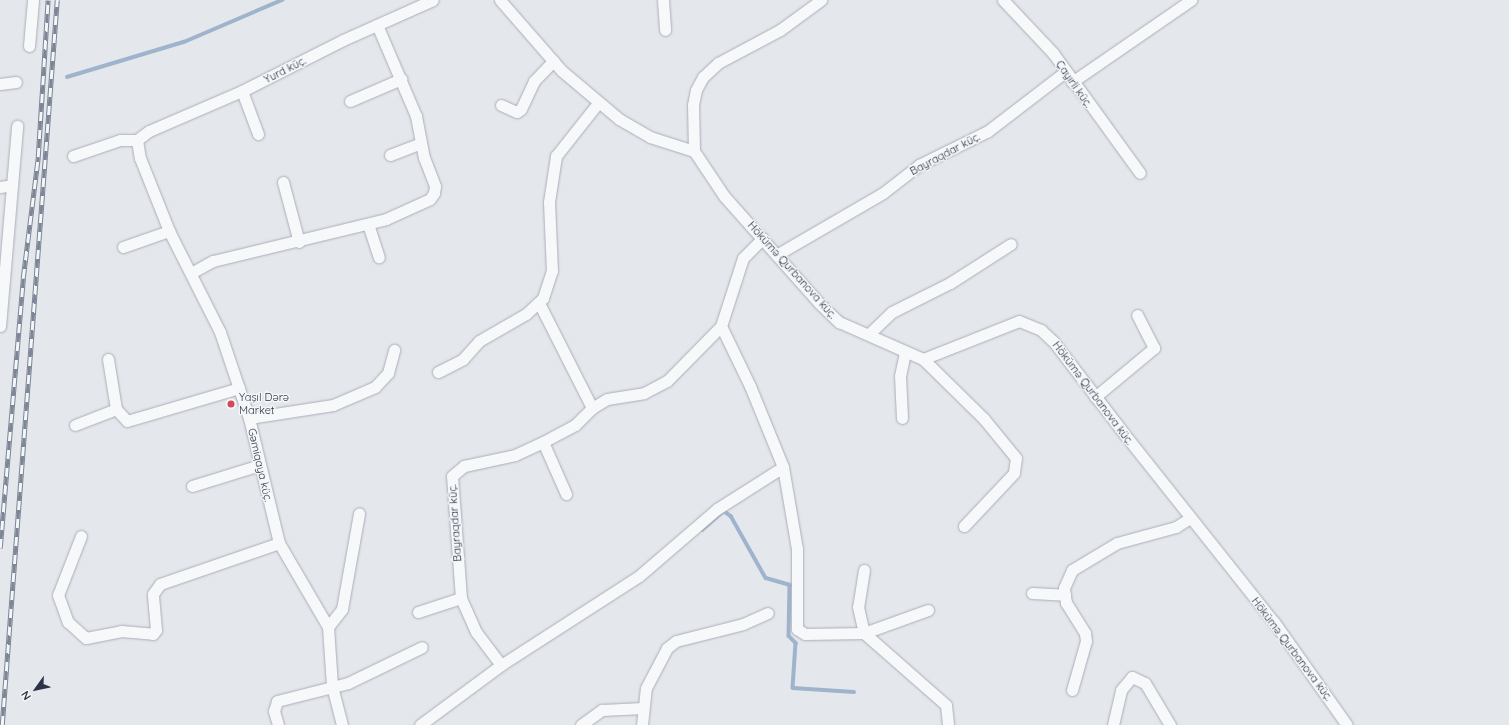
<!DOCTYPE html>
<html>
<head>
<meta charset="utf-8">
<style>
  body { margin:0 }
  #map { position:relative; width:1509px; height:725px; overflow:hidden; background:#e4e7ec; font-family:Quicksand,sans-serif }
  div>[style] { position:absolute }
  .stream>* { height:3.5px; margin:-1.75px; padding:0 1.75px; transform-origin:1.75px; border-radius:1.75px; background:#9fb4cc }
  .roads { filter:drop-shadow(0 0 1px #a9aeb7) drop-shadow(0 0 1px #a9aeb7) }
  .street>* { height:11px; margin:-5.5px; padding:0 5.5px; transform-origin:5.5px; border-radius:5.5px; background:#f7f8fa }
  .rail>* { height:4.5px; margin-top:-2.25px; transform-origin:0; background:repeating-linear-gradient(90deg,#f4f6f9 0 9px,#7d8696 0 18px); box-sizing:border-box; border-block:1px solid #7d8696 }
  .dots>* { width:11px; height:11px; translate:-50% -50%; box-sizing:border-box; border:2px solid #f4f6f9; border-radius:50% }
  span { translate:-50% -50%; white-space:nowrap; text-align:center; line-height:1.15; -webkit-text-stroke:3px #f4f6f9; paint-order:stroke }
  .street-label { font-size:11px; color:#2b3445 }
  .poi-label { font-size:11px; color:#2b3445 }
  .left { translate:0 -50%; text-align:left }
  .north { position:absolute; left:16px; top:669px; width:40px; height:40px; -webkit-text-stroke:3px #f4f6f9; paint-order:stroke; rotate:237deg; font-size:11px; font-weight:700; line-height:16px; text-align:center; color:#2b3445 }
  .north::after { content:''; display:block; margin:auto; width:14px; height:18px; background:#2b3445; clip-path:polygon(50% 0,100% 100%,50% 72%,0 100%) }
</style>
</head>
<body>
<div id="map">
  <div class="stream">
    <div style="left:67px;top:77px;width:122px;rotate:-16.7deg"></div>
    <div style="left:184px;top:42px;width:107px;rotate:-23.2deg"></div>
    <div style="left:702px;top:530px;width:29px;rotate:-41deg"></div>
    <div style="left:724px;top:511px;width:9px;rotate:36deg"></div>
    <div style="left:731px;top:516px;width:71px;rotate:60.6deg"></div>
    <div style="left:766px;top:578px;width:25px;rotate:16deg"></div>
    <div style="left:790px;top:585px;width:51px;rotate:91.1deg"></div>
    <div style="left:789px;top:636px;width:10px;rotate:45deg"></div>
    <div style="left:796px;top:643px;width:45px;rotate:93.8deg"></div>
    <div style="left:793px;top:688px;width:61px;rotate:3.8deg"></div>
  </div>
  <div class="roads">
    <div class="street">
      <div style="left:500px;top:0;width:94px;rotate:48.9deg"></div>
      <div style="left:562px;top:71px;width:75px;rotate:40.1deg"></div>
      <div style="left:619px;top:119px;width:36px;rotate:30deg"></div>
      <div style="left:650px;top:137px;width:46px;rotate:17.7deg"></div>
      <div style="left:694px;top:151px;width:54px;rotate:56.3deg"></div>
      <div style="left:724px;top:196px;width:143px;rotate:48.4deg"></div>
      <div style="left:819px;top:303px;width:28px;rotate:44deg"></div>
      <div style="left:839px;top:322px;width:92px;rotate:23.8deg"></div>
      <div style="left:923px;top:359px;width:103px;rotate:-21.6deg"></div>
      <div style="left:1019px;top:321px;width:24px;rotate:22deg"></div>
      <div style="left:1041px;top:330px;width:16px;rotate:43deg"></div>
      <div style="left:1053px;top:341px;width:118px;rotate:52.5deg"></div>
      <div style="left:1125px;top:435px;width:239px;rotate:51.5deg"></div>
      <div style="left:1274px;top:622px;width:126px;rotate:54.7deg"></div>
      <div style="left:663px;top:0;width:30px;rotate:86deg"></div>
      <div style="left:1003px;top:0;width:73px;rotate:46.7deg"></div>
      <div style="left:1053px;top:53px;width:148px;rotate:54.1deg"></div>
      <div style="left:29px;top:46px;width:46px;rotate:-85deg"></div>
      <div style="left:1072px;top:82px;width:145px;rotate:-34.6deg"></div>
      <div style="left:0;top:84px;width:16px;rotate:-7deg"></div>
      <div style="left:242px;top:91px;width:46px;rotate:69.6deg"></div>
      <div style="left:350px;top:101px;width:56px;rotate:-23.3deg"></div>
      <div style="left:501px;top:105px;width:17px;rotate:24deg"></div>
      <div style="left:517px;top:112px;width:5px;rotate:-37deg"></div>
      <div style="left:521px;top:109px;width:31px;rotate:-65deg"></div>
      <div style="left:534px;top:81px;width:28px;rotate:-46deg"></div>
      <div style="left:137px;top:140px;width:18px;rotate:81deg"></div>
      <div style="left:140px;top:158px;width:79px;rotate:68.3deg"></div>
      <div style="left:169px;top:231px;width:113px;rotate:63.2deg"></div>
      <div style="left:220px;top:332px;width:91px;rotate:71.4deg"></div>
      <div style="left:249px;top:418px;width:129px;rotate:76.5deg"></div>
      <div style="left:279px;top:543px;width:97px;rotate:59.7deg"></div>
      <div style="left:328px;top:627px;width:59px;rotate:86.1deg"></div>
      <div style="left:332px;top:686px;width:40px;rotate:75.6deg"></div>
      <div style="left:137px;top:140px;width:15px;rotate:-37deg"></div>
      <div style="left:149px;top:131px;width:101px;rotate:-23.3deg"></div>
      <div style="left:242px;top:91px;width:113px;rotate:-26.8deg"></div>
      <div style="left:343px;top:40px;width:98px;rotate:-24deg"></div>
      <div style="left:694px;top:151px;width:46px;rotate:-91.2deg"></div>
      <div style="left:693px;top:105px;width:15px;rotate:-79deg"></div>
      <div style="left:696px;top:90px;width:15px;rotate:-62deg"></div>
      <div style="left:703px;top:77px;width:21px;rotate:-43deg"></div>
      <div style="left:718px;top:63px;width:70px;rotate:-28deg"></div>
      <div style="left:780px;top:30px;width:51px;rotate:-36.2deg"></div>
      <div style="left:390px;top:155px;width:33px;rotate:-21deg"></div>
      <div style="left:73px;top:156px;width:50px;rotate:-18.8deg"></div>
      <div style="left:120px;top:140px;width:17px"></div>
      <div style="left:283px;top:182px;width:62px;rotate:75.1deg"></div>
      <div style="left:0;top:187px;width:12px;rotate:-9deg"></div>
      <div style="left:368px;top:224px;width:35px;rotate:72deg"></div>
      <div style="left:123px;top:247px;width:49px;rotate:-19.2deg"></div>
      <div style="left:778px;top:254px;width:121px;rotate:-30.2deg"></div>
      <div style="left:883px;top:193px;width:46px;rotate:-37.9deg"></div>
      <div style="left:919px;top:165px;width:77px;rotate:-26.2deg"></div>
      <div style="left:988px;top:131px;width:97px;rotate:-37.5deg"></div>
      <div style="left:191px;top:273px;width:25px;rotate:-29deg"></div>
      <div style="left:213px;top:261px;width:178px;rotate:-13.6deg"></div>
      <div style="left:386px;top:219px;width:48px;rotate:-24.4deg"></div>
      <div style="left:430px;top:199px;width:7px;rotate:-56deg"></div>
      <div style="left:434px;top:193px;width:7px;rotate:-82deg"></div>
      <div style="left:435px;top:186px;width:30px;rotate:-111deg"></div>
      <div style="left:424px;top:158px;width:43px;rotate:-100.8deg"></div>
      <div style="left:416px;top:116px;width:99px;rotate:-113.2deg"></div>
      <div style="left:539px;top:303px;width:118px;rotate:63.2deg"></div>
      <div style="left:0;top:326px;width:201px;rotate:-85.1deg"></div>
      <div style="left:721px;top:326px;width:67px;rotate:64.2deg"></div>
      <div style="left:750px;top:386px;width:87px;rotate:67.8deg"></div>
      <div style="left:783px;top:467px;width:83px;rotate:80.3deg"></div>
      <div style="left:797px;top:549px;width:80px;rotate:90deg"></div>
      <div style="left:797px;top:629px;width:9px;rotate:32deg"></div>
      <div style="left:805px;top:634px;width:60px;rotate:-1deg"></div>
      <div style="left:869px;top:334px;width:32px;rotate:-44deg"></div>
      <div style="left:892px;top:312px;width:65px;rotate:-26.6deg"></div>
      <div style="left:950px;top:283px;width:72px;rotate:-32.6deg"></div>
      <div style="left:108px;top:359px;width:51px;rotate:80.9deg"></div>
      <div style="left:116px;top:409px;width:16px;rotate:47deg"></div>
      <div style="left:127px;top:421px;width:117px;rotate:-16.4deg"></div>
      <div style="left:923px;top:359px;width:86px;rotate:44.5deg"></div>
      <div style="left:984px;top:419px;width:50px;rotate:50.6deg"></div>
      <div style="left:1016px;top:458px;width:15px;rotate:98deg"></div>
      <div style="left:1014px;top:473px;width:73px;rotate:133.3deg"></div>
      <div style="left:438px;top:372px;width:28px;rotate:-27deg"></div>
      <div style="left:463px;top:359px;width:24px;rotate:-48deg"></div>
      <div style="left:479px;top:341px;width:54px;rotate:-29.9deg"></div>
      <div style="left:526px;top:314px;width:23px;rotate:-43deg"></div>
      <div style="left:543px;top:298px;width:28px;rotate:-72deg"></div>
      <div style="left:552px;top:271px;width:69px;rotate:-92.5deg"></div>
      <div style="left:549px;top:202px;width:47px;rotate:-81.3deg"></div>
      <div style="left:556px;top:156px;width:68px;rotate:-51.6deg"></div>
      <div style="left:1095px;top:397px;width:77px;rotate:-39.7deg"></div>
      <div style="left:1154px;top:348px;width:37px;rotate:-117deg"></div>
      <div style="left:249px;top:418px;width:85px;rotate:-8.8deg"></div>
      <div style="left:333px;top:405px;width:46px;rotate:-23.2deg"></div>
      <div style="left:375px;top:387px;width:19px;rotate:-47deg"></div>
      <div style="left:388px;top:373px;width:24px;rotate:-75deg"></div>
      <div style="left:902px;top:418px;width:42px;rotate:-92.7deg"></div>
      <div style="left:900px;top:376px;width:25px;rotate:-78deg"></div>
      <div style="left:75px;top:425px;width:44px;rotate:-21.3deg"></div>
      <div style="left:543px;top:442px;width:57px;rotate:66.1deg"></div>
      <div style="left:192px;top:486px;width:71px;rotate:-17.2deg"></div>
      <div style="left:81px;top:536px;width:63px;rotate:111.3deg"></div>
      <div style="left:58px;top:595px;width:29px;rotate:70deg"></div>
      <div style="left:68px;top:622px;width:24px;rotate:42deg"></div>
      <div style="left:86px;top:638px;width:36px;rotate:-11deg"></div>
      <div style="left:121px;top:631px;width:32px;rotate:5deg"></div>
      <div style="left:153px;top:634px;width:5px;rotate:-53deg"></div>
      <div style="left:156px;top:630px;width:36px;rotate:-95deg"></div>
      <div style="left:153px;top:594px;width:12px;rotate:-55deg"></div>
      <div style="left:160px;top:584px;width:126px;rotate:-19deg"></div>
      <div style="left:864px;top:570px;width:37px;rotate:99deg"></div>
      <div style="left:858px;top:607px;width:27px;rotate:77deg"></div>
      <div style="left:864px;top:633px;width:109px;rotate:41.3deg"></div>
      <div style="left:946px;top:705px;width:20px;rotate:84deg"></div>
      <div style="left:1032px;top:593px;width:33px;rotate:3deg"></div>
      <div style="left:418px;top:612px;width:45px;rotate:-18deg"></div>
      <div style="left:328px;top:627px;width:23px;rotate:-52deg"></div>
      <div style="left:342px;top:609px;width:97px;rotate:-79.9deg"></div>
      <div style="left:864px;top:633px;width:68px;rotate:-19.8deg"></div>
      <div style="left:501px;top:665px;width:41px;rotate:-127.1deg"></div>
      <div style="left:476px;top:632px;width:37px;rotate:-114deg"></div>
      <div style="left:461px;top:598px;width:122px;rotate:-94.2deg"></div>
      <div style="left:452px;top:476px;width:16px;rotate:-40deg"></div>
      <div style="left:464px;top:466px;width:52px;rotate:-12.2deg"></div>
      <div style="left:515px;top:455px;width:31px;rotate:-25deg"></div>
      <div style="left:543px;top:442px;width:36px;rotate:-28deg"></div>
      <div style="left:575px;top:425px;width:24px;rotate:-45deg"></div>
      <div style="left:592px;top:408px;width:17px;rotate:-31deg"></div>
      <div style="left:607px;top:399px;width:37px;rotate:-9deg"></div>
      <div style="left:644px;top:393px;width:26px;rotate:-28deg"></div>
      <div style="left:667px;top:381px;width:77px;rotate:-45.5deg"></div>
      <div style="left:721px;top:326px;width:71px;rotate:-72.1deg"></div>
      <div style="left:743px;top:258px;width:28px;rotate:-45deg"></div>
      <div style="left:1072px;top:690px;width:51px;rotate:-74.1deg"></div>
      <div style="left:1086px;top:641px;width:8px;rotate:-97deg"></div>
      <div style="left:1085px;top:633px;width:36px;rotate:-122deg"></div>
      <div style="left:1066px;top:603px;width:15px;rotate:-98deg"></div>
      <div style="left:1064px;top:588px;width:20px;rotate:-66deg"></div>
      <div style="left:1072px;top:570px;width:52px;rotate:-31deg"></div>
      <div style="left:1117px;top:543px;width:61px;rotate:-15.2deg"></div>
      <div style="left:1176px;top:527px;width:17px;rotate:-33deg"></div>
      <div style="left:278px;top:725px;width:15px;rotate:-106deg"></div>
      <div style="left:274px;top:711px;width:10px;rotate:-73deg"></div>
      <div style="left:277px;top:701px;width:73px;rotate:-14.2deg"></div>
      <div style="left:348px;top:683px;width:82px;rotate:-25.9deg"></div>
      <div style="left:420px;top:725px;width:101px;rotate:-36.5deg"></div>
      <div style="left:501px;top:665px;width:164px;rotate:-32.8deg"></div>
      <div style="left:639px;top:576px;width:103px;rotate:-40.7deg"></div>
      <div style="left:717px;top:509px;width:78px;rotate:-32.5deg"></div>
      <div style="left:581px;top:725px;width:26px;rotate:-36deg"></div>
      <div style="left:602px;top:710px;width:41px;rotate:-2.8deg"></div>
      <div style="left:642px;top:725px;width:37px;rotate:-84deg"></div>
      <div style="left:646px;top:688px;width:45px;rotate:-62.3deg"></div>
      <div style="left:667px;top:648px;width:11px;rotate:-38deg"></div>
      <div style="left:676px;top:641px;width:69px;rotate:-14.2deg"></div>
      <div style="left:743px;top:624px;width:27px;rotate:-24deg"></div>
      <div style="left:1113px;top:725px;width:36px;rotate:-77deg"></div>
      <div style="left:1121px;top:690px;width:17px;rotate:-50deg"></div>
      <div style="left:1132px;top:677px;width:14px;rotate:25deg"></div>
      <div style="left:1145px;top:683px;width:49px;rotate:59.2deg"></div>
    </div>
  </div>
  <div class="rail">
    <div style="left:0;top:548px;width:271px;rotate:-85.1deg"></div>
    <div style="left:23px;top:278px;width:122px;rotate:-82.9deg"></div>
    <div style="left:38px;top:157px;width:157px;rotate:-86.4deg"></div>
    <div style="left:2px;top:725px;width:727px;rotate:-85.66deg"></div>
  </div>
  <div class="dots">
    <div style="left:231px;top:404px;background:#d1495b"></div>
  </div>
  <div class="street-label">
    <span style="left:285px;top:70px;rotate:-27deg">Yurd küç.</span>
    <span style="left:1074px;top:84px;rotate:55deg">Çayırli küç.</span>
    <span style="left:945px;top:154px;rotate:-28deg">Bayraqdar küç.</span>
    <span style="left:792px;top:270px;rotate:48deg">Hökümə Qurbanova küç.</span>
    <span style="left:1093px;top:393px;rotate:53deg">Hökümə Qurbanova küç.</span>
    <span style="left:260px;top:465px;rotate:77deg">Gəmiqaya küç.</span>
    <span style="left:455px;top:523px;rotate:-94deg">Bayraqdar küç.</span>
    <span style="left:1292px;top:649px;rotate:53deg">Hökümə Qurbanova küç.</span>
  </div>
  <div class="poi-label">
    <span class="left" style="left:239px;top:404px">Yaşıl Dərə<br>Market</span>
  </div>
  <div class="north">N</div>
</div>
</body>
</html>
